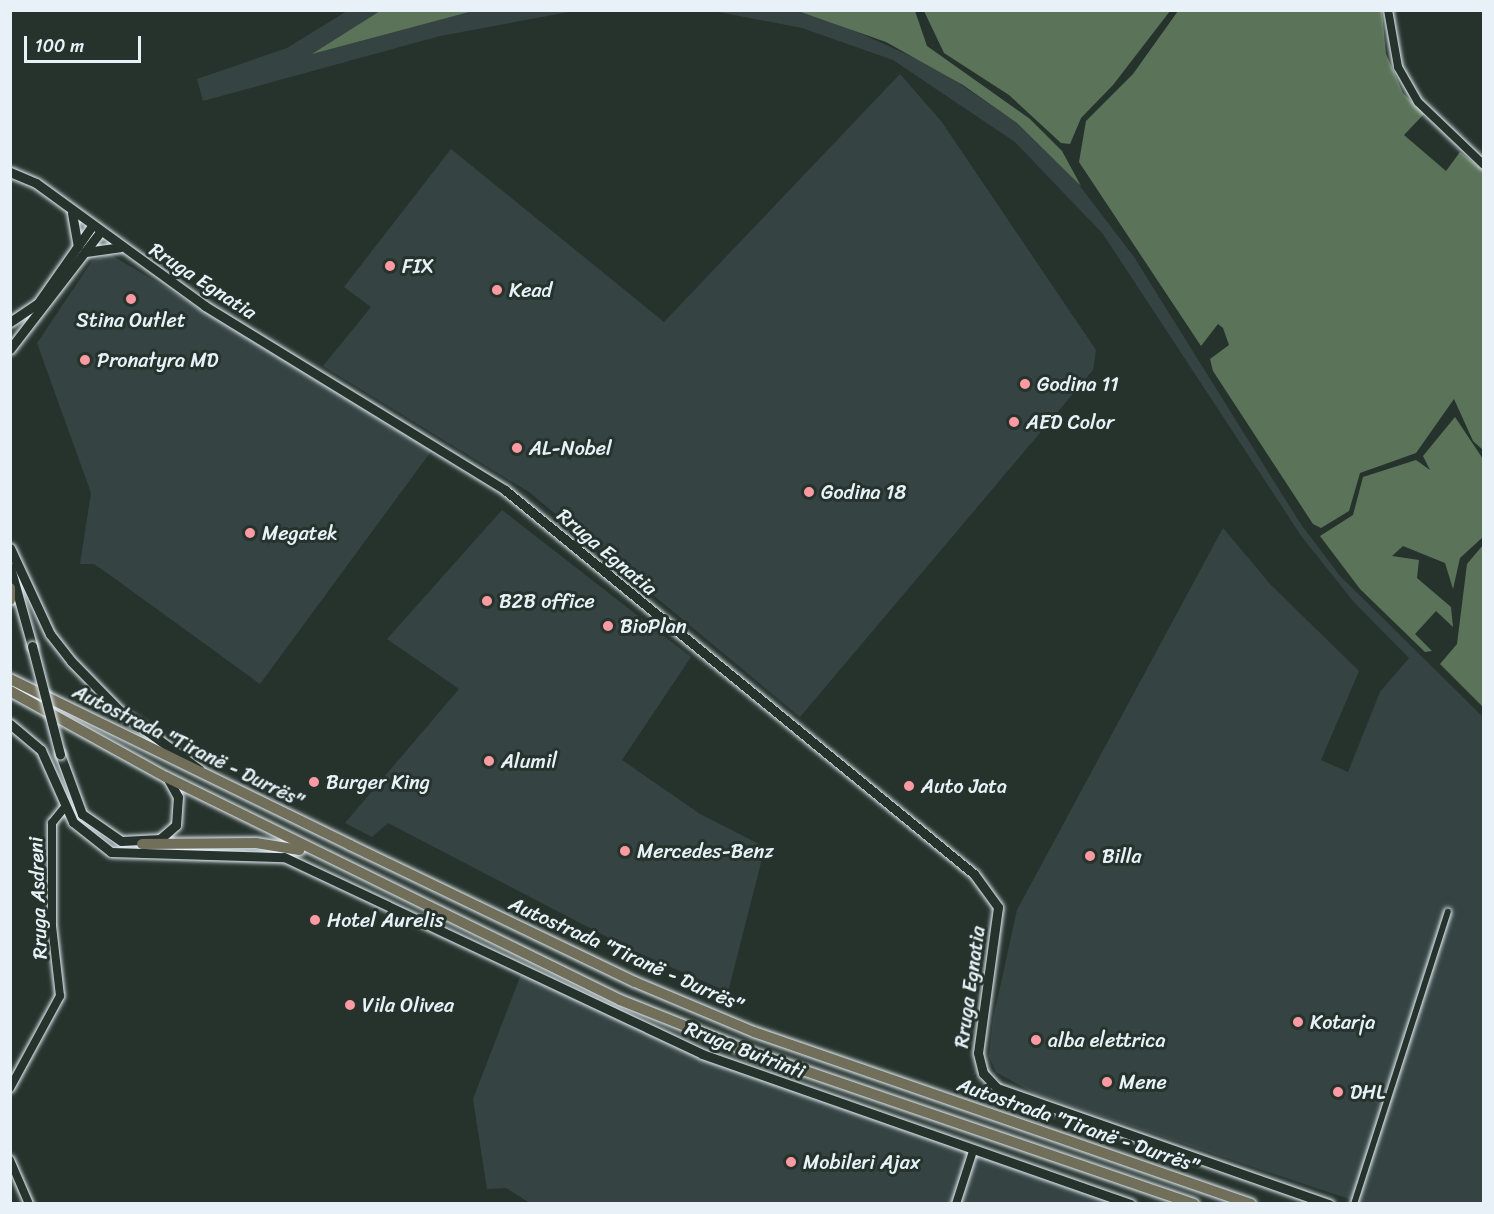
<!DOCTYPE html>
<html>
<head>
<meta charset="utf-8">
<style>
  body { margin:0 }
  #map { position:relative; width:1494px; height:1214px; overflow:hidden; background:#26332d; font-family:Sriracha,sans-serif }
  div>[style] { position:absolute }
  .built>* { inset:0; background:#354443 }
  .green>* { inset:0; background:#5b7459 }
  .roads { filter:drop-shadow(0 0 2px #e8f1f8) drop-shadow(0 0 2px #e8f1f8) }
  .minor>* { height:6px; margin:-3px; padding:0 3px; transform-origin:3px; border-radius:3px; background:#26332d }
  .tertiary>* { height:8px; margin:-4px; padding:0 4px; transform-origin:4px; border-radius:4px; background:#26332d }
  .secondary>* { height:9px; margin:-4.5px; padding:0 4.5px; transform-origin:4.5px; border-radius:4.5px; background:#26332d }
  .trunk>* { height:10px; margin:-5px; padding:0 5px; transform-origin:5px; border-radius:5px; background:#716e59 }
  .motorway>* { height:10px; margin:-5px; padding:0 5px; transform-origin:5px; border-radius:5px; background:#716e59 }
  .bridges { filter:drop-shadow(0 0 2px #e8f1f8) drop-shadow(0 0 2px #e8f1f8) }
  .secondary-bridge>* { height:9px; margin:-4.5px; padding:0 4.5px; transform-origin:4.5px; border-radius:4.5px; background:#26332d }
  .dots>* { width:16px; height:16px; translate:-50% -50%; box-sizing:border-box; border:3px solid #26332d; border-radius:50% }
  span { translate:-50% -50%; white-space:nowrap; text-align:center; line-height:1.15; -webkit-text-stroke:6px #26332d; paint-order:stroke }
  .poi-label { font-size:20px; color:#e8f1f8 }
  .left { translate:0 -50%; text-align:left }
  .street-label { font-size:20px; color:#e8f1f8 }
  .frame { position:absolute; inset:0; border:12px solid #e8f1f8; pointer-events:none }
  .scale { position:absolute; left:24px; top:36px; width:117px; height:27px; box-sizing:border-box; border:3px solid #e8f1f8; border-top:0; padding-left:8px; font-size:18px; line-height:21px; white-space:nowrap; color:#e8f1f8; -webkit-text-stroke:4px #26332d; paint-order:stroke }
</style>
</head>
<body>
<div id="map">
  <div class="built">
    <div style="clip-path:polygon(347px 11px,380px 11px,315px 53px,473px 11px,574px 11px,440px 36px,203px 101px,197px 79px,287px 48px)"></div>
    <div style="clip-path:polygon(713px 11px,798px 11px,835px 22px,937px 68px,1017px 123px,1073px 177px,1134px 257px,1300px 523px,1340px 576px,1483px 717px,1483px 1203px,1361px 1203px,1035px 1094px,996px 1072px,989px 1056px,993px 1019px,1017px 910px,1223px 528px,1271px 585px,1359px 671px,1321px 760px,1348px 772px,1380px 692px,1409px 658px,1353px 601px,1302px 537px,1103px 234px,1015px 142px,893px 60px,802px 28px)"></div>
    <div style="clip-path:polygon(900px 74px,941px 121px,1096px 350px,1093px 370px,800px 717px,529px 492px,323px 366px,371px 307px,344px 287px,451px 149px,664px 322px)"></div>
    <div style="clip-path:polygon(110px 254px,432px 450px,260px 684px,114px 578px,94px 564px,80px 564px,91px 493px,37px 343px,92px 261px)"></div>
    <div style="clip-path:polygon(502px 510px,691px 657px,622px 760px,700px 814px,765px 847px,728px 992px,634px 951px,388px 823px,372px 837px,345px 823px,459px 689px,387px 639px)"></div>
    <div style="clip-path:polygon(522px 972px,702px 1054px,1130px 1203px,530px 1203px,506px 1188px,487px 1189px,473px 1099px)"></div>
  </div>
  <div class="green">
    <div style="clip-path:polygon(380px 11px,380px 10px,473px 11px,312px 54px)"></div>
    <div style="clip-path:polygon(798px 11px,915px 11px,927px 46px,1030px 119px,1062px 151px,1081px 186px,1017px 123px,963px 85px,886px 42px)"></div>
    <div style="clip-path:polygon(924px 11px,924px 10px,1170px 11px,1113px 85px,1081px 118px,1070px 144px,1061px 143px,1009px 95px,944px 53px)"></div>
    <div style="clip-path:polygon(1178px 11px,1382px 11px,1386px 54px,1403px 93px,1424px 114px,1404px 135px,1446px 171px,1460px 152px,1483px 170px,1483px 450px,1473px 441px,1454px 399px,1416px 453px,1360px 473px,1349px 511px,1321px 528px,1313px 524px,1213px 371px,1210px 359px,1229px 345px,1223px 328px,1218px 324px,1201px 346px,1079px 162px,1086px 121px,1133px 74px)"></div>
    <div style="clip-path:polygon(1455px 417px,1483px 459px,1483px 537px,1460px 558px,1453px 589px,1445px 563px,1403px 546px,1392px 556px,1419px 560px,1417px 578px,1451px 607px,1453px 627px,1436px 611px,1415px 634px,1432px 651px,1425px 652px,1360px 589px,1320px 536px,1353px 515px,1363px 477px,1416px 460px,1430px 470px,1423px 456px)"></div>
    <div style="clip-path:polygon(1483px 545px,1483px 707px,1440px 664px,1457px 644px,1467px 564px)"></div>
  </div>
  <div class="roads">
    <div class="minor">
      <div style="left:1354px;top:1204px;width:307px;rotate:-72.2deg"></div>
    </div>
    <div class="tertiary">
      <div style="left:1388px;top:10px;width:58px;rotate:80deg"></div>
      <div style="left:1398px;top:67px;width:40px;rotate:60.3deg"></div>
      <div style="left:1418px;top:102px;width:91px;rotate:43.7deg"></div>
      <div style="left:10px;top:1088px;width:105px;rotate:-61.5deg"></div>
      <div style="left:60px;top:996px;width:70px;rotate:-96.5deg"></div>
      <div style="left:52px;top:926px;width:103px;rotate:-90deg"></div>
      <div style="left:52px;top:823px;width:19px;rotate:-51deg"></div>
      <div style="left:10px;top:1160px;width:48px;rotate:66.6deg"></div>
      <div style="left:956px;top:1204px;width:56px;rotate:-72.2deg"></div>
    </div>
    <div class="secondary">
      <div style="left:10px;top:172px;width:28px;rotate:23deg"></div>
      <div style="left:36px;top:183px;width:209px;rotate:36deg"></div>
      <div style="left:205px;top:306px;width:352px;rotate:31.5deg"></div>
      <div style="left:505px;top:490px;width:606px;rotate:39.31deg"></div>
      <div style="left:974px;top:874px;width:41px;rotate:54deg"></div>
      <div style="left:998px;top:907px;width:147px;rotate:97.8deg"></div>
      <div style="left:978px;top:1053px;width:21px;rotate:76deg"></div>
      <div style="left:983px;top:1073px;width:21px;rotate:47deg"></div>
      <div style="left:997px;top:1088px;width:352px;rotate:19.3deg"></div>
      <div style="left:72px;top:213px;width:34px;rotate:80deg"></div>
      <div style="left:86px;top:252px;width:34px;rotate:-8deg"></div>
      <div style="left:10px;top:322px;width:34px;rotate:-34deg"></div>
      <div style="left:38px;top:303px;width:94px;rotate:-55deg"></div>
      <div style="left:10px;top:349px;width:148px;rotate:-52.4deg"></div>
      <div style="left:10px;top:548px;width:95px;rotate:65.1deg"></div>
      <div style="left:50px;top:634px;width:34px;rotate:52deg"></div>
      <div style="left:71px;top:661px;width:71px;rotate:45.6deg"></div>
      <div style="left:121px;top:712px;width:97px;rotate:36.2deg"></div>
      <div style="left:10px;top:567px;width:82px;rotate:74.4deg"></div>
      <div style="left:10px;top:724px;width:40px;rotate:40deg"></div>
      <div style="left:41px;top:750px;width:79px;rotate:66deg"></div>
      <div style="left:73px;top:822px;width:48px;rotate:38.3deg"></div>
      <div style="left:111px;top:852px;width:173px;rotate:1.7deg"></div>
      <div style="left:284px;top:857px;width:462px;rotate:25.2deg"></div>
      <div style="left:702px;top:1054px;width:454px;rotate:19.3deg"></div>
      <div style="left:60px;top:754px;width:64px;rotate:69.9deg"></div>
      <div style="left:82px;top:814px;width:47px;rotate:34.7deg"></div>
      <div style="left:121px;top:841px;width:39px;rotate:-3deg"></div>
      <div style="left:160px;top:839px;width:21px;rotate:-41deg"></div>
      <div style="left:176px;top:825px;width:28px;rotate:-86deg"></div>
      <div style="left:178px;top:797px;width:23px;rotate:-119deg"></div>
    </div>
    <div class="trunk">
      <div style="left:10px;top:588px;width:12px;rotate:90deg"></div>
      <div style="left:10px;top:679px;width:378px;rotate:26deg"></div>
      <div style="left:10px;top:691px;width:178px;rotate:28.9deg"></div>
    </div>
    <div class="motorway">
      <div style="left:166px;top:777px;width:506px;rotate:26.16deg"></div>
      <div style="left:620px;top:1000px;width:143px;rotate:21.7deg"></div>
      <div style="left:753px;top:1053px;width:466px;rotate:18.9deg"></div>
      <div style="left:142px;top:844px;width:114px;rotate:-0.5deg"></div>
      <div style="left:256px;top:843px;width:44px;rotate:9.2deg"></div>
      <div style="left:350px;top:845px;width:316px;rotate:25.7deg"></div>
      <div style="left:635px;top:982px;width:129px;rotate:22.8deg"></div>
      <div style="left:754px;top:1032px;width:526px;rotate:19.09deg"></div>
    </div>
  </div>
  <div class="bridges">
    <div class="secondary-bridge">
      <div style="left:32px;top:646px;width:112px;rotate:75.5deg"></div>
    </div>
  </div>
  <div class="dots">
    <div style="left:390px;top:266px;background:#ff9aa2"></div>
    <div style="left:497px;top:290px;background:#ff9aa2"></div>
    <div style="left:131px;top:299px;background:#ff9aa2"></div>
    <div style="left:85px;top:360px;background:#ff9aa2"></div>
    <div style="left:1025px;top:384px;background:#ff9aa2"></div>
    <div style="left:1014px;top:422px;background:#ff9aa2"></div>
    <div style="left:517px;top:448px;background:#ff9aa2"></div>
    <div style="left:809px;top:492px;background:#ff9aa2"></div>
    <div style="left:250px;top:533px;background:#ff9aa2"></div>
    <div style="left:487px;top:601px;background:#ff9aa2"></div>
    <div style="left:608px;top:626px;background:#ff9aa2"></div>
    <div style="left:489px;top:761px;background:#ff9aa2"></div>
    <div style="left:314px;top:782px;background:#ff9aa2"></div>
    <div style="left:909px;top:786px;background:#ff9aa2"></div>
    <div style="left:625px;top:851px;background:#ff9aa2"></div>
    <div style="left:1090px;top:856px;background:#ff9aa2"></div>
    <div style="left:315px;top:920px;background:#ff9aa2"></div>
    <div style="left:350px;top:1005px;background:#ff9aa2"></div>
    <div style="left:1298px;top:1022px;background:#ff9aa2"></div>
    <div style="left:1036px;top:1040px;background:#ff9aa2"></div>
    <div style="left:1107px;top:1082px;background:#ff9aa2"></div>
    <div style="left:1338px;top:1092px;background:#ff9aa2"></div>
    <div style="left:791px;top:1162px;background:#ff9aa2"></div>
  </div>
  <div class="poi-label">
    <span class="left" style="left:402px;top:266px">FIX</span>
    <span class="left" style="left:509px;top:290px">Kead</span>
    <span style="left:131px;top:320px">Stina Outlet</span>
    <span class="left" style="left:97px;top:360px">Pronatyra MD</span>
    <span class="left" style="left:1037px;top:384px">Godina 11</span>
    <span class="left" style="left:1026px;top:422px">AED Color</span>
    <span class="left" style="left:529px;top:448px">AL-Nobel</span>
    <span class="left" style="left:821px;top:492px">Godina 18</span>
    <span class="left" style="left:262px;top:533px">Megatek</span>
    <span class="left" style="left:499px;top:601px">B2B office</span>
    <span class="left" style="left:620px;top:626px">BioPlan</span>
    <span class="left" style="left:501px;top:761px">Alumil</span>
    <span class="left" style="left:326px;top:782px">Burger King</span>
    <span class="left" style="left:921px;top:786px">Auto Jata</span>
    <span class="left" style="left:637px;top:851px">Mercedes-Benz</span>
    <span class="left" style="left:1102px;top:856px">Billa</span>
    <span class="left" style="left:327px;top:920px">Hotel Aurelis</span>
    <span class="left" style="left:362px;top:1005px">Vila Olivea</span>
    <span class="left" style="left:1310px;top:1022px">Kotarja</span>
    <span class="left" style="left:1048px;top:1040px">alba elettrica</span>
    <span class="left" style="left:1119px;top:1082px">Mene</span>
    <span class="left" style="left:1350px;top:1092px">DHL</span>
    <span class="left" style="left:803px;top:1162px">Mobileri Ajax</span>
  </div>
  <div class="street-label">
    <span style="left:203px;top:281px;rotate:33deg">Rruga Egnatia</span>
    <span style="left:607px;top:552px;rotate:40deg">Rruga Egnatia</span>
    <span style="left:188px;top:746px;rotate:26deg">Autostrada "Tiranë - Durrës"</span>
    <span style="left:38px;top:898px;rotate:-92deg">Rruga Asdreni</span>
    <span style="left:626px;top:954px;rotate:24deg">Autostrada "Tiranë - Durrës"</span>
    <span style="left:970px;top:987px;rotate:-82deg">Rruga Egnatia</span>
    <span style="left:745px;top:1050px;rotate:21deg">Rruga Butrinti</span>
    <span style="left:1078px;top:1125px;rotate:19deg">Autostrada "Tiranë - Durrës"</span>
  </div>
  <div class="frame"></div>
  <div class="scale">100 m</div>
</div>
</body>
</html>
